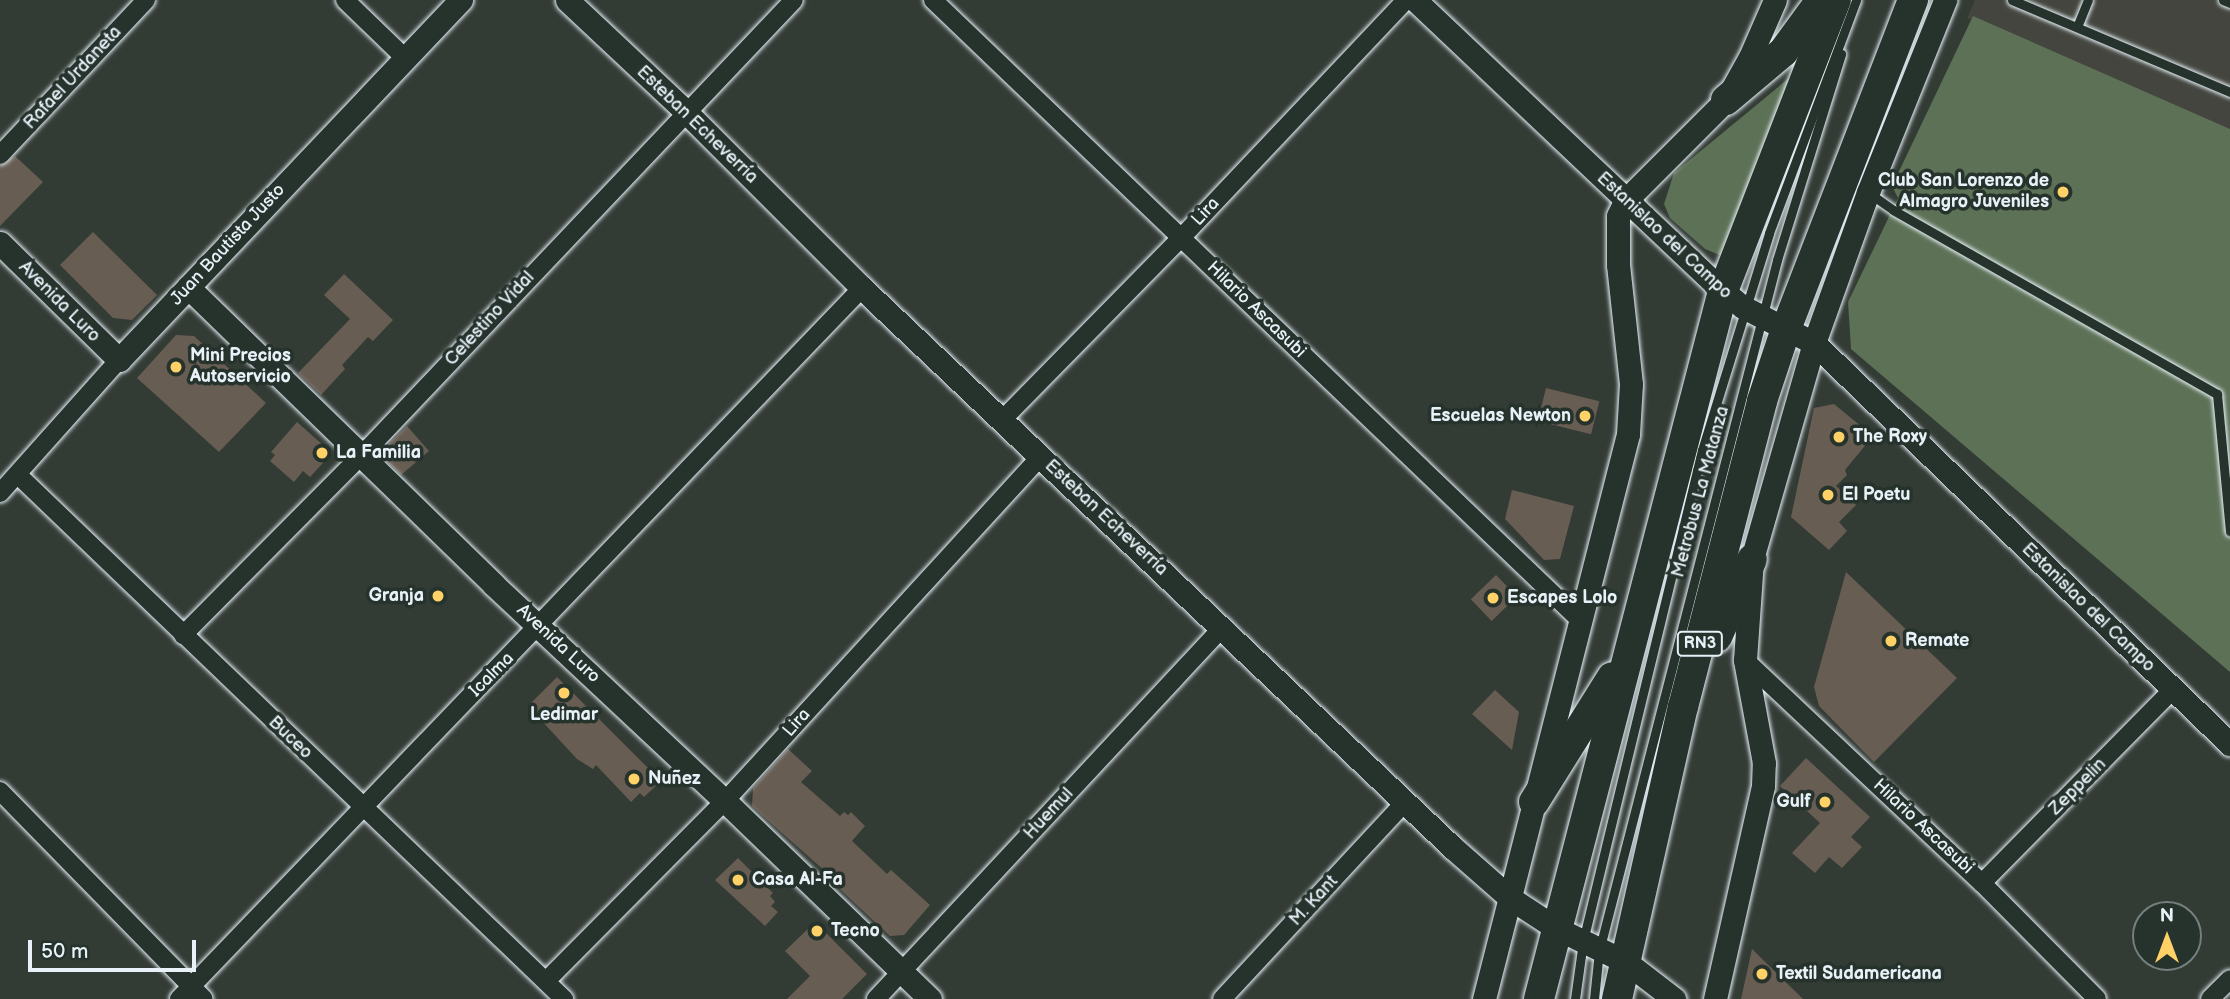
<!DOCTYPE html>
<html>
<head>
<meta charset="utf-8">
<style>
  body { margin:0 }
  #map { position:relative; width:2230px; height:999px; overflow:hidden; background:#333b35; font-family:"Balsamiq Sans",sans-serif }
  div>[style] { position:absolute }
  .built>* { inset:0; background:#43453e }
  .green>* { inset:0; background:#5c7155 }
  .building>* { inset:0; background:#685d53; transform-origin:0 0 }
  .roads { filter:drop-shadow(0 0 2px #e8f1f8) drop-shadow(0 0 2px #e8f1f8) }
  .service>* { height:9px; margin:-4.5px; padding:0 4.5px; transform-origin:4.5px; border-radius:4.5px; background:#26332d }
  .minor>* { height:18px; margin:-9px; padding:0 9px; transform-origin:9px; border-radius:9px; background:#26332d }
  .tertiary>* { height:23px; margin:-11.5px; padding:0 11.5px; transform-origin:11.5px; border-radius:11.5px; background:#26332d }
  .trunk>* { height:30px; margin:-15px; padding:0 15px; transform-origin:15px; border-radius:15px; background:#26332d }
  .dots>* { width:19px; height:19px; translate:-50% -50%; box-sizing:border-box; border:4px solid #26332d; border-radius:50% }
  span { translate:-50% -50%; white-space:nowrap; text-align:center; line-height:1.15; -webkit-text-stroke:7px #26332d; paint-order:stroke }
  .shield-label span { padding:2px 5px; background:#26332d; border:2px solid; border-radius:5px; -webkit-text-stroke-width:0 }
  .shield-label { font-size:16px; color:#e8f1f8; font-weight:700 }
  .street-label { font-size:18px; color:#e8f1f8 }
  .poi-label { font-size:18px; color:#e8f1f8; font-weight:700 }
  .right { translate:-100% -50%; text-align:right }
  .left { translate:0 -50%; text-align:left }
  .north { position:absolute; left:2132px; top:901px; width:70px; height:70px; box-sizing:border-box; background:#26332d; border:2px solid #747f7e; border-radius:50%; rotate:0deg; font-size:19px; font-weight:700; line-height:28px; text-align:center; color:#e8f1f8 }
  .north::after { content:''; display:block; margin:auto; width:24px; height:32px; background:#ffd166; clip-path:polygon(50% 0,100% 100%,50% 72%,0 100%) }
  .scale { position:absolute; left:28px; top:940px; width:168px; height:32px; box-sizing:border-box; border:4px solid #e8f1f8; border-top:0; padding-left:9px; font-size:21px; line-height:24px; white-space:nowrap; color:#e8f1f8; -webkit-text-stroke:5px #26332d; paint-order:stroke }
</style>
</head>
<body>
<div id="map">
  <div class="built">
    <div style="clip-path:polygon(1975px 0,2230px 0,2230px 129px,1967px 18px)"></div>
  </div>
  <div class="green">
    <div style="clip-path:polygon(1973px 16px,2230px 129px,2230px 672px,1851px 349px,1848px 302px,1898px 198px,1892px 186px)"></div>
    <div style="clip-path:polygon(1795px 73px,1722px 256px,1705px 249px,1670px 218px,1664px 204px,1674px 173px)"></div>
  </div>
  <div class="building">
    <div style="clip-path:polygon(15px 156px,43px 182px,0 226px,0 166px)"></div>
    <div style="clip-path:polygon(93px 232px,157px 295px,132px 320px,113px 318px,60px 265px)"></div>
    <div style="clip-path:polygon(344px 274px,393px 320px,373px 341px,368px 337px,342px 365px,345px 369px,321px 395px,298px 373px,350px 319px,324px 295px)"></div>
    <div style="clip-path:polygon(176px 335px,194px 336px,266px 403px,219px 452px,137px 378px)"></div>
    <div style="left:1546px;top:388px;width:55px;height:34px;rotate:14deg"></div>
    <div style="clip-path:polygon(1834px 404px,1873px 436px,1845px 470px,1847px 475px,1836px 486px,1856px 505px,1839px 522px,1847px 531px,1829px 550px,1791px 517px,1814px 408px)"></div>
    <div style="clip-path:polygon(297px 422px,332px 453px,310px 477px,303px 471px,294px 482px,270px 461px,275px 455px,271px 452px)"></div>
    <div style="clip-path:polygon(407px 426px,429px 451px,401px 475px,379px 454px)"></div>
    <div style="clip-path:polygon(1512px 490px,1574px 506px,1560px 559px,1544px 560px,1505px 519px)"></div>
    <div style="clip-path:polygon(1846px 572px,1957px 678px,1874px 762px,1819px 706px,1814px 687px)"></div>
    <div style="left:1496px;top:575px;width:30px;height:35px;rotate:46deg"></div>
    <div style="clip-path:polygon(557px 677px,661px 781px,644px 797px,640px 793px,631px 802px,596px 765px,593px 769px,577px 759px,528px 706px)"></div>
    <div style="clip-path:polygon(1495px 690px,1519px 712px,1512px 750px,1472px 714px)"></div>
    <div style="clip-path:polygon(788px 749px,812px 771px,801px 782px,840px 816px,844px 812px,848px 815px,851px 812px,865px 826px,852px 841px,887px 874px,891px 870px,930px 905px,904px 935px,890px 936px,841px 890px,835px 880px,752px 806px,753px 788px)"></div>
    <div style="clip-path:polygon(1806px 758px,1870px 817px,1851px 837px,1862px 847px,1842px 868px,1829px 857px,1815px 873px,1792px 853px,1820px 823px,1780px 786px)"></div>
    <div style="clip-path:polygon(738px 858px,773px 893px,770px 896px,775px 902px,771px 906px,778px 912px,765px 926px,715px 880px)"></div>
    <div style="clip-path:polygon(815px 922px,867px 974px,842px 999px,787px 999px,810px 976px,785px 951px)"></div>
    <div style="clip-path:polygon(1752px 949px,1803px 999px,1741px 999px)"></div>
  </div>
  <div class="roads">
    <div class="service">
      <div style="left:2012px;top:0;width:237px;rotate:22.9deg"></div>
      <div style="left:2223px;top:0;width:8px;rotate:23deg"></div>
      <div style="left:2077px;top:27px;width:29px;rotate:-68deg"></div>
      <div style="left:1869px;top:193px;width:29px;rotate:35deg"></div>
      <div style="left:1893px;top:210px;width:373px;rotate:29.6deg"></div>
      <div style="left:2217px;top:394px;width:138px;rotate:84.6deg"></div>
      <div style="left:1575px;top:999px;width:59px;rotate:-82.1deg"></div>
      <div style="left:1583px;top:941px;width:505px;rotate:-76.38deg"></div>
      <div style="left:1702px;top:450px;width:227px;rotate:-72.8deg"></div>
      <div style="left:1769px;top:233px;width:249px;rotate:-69.5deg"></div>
      <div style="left:1594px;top:999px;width:48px;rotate:-84.1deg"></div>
      <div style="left:1599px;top:951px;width:714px;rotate:-75.55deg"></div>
      <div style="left:1777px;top:260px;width:216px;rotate:-72.7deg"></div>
    </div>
    <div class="minor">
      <div style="left:345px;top:0;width:83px;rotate:44deg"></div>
      <div style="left:933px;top:0;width:896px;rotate:43.78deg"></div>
      <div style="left:0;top:155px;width:213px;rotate:-46.7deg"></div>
      <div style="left:1002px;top:420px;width:255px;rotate:-45.5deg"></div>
      <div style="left:1181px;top:238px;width:328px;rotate:-46.6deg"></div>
      <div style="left:18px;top:475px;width:757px;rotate:43.82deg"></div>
      <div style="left:0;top:493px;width:178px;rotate:-48.2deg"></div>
      <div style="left:183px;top:635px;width:254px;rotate:-45.2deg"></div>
      <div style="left:362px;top:455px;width:627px;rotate:-46.49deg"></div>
      <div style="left:1745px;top:660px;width:325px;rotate:43.3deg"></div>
      <div style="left:1982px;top:883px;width:163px;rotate:45.2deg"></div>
      <div style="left:0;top:791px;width:291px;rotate:45.6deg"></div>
      <div style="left:1982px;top:883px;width:272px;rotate:-45.4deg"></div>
      <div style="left:546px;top:981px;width:254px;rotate:-45.2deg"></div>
      <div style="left:725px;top:801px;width:466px;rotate:-47.5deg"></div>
      <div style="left:179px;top:999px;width:986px;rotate:-46.15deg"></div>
      <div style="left:876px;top:999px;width:507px;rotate:-47deg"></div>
      <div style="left:1222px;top:999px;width:269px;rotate:-47.1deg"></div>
      <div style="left:2210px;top:999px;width:28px;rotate:-45deg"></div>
    </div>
    <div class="tertiary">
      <div style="left:567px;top:0;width:162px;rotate:43.2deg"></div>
      <div style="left:685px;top:111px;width:250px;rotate:45deg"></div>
      <div style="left:862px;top:288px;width:813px;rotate:43.45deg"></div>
      <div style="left:1452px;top:847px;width:77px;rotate:41.3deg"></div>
      <div style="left:1510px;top:898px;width:55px;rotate:33.1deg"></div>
      <div style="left:1556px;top:928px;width:78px;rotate:25.9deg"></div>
      <div style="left:1626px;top:962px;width:61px;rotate:37.6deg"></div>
      <div style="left:1415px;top:0;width:424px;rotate:43.4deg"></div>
      <div style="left:1723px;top:291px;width:26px;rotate:39deg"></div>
      <div style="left:1743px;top:307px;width:80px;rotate:26.9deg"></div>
      <div style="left:1814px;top:343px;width:578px;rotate:43.95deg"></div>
      <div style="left:0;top:243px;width:167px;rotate:44.5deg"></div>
      <div style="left:119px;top:360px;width:497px;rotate:-46.5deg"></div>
      <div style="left:188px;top:287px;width:427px;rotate:44.2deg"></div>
      <div style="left:494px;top:585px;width:316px;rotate:43.1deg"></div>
      <div style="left:725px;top:801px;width:285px;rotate:44deg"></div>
      <div style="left:1484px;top:999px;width:583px;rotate:-75.7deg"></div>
      <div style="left:1628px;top:434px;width:50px;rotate:-86.6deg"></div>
      <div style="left:1631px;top:384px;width:120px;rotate:-96.2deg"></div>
      <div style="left:1618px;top:265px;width:49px;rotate:-90deg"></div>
      <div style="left:1618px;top:216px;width:17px;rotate:-65deg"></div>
      <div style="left:1625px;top:201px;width:143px;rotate:-45deg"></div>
      <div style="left:1726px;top:100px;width:49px;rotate:-60.8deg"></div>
      <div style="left:1750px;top:57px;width:62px;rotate:-66.3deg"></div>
      <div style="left:1715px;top:999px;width:218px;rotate:-77.3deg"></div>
      <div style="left:1763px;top:786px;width:23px;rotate:-88deg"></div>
      <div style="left:1764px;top:763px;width:105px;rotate:-100.5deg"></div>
      <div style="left:1745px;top:660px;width:101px;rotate:-86deg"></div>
      <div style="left:1752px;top:559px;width:225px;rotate:-74deg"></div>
      <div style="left:1814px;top:343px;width:160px;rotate:-70.3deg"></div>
      <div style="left:1868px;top:192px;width:207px;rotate:-68.1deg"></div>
    </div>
    <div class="trunk">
      <div style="left:1726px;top:100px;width:75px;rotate:-40.1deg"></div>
      <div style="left:1783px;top:52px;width:64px;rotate:-53.8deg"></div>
      <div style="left:1717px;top:637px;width:85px;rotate:-65.8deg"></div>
      <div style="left:1534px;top:802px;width:147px;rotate:-58deg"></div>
      <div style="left:1539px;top:999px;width:732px;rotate:-75.43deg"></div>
      <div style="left:1723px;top:291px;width:312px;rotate:-68.8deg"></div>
      <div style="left:1617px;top:999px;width:299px;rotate:-77.3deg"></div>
      <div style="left:1683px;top:707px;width:316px;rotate:-75.5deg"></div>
      <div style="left:1762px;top:401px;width:76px;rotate:-71.6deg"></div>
      <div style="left:1786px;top:329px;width:353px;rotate:-68.9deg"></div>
    </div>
  </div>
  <div class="dots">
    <div style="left:2063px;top:192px;background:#ffd166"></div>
    <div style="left:176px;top:367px;background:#ffd166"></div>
    <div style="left:1585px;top:416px;background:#ffd166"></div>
    <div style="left:1839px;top:437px;background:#ffd166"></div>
    <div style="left:322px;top:453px;background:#ffd166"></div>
    <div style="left:1828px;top:495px;background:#ffd166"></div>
    <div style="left:438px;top:596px;background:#ffd166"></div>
    <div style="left:1493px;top:598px;background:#ffd166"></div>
    <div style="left:1891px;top:641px;background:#ffd166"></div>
    <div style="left:564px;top:693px;background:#ffd166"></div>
    <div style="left:634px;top:779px;background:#ffd166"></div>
    <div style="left:1825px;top:802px;background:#ffd166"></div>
    <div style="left:738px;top:880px;background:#ffd166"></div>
    <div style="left:817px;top:931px;background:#ffd166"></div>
    <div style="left:1762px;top:974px;background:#ffd166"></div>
  </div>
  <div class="shield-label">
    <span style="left:1700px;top:644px">RN3</span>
  </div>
  <div class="street-label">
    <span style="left:73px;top:78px;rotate:-47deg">Rafael Urdaneta</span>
    <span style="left:697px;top:125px;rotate:44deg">Esteban Echeverría</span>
    <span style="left:1206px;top:212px;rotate:-47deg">Lira</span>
    <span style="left:1664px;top:236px;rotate:43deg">Estanislao del Campo</span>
    <span style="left:228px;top:245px;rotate:-47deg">Juan Bautista Justo</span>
    <span style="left:59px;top:302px;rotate:45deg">Avenida Luro</span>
    <span style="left:1256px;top:310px;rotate:44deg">Hilario Ascasubi</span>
    <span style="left:490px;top:319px;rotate:-47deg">Celestino Vidal</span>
    <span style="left:1701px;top:492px;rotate:-75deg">Metrobus La Matanza</span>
    <span style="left:1106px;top:518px;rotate:43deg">Esteban Echeverría</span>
    <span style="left:2088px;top:608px;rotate:44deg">Estanislao del Campo</span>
    <span style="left:558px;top:644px;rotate:43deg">Avenida Luro</span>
    <span style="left:492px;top:675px;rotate:-45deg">Icalma</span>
    <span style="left:797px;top:723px;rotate:-48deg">Lira</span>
    <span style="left:290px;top:738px;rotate:44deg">Buceo</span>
    <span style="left:2078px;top:787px;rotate:-45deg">Zeppelin</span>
    <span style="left:1049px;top:814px;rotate:-47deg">Huemul</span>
    <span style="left:1923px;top:827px;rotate:43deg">Hilario Ascasubi</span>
    <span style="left:1314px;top:901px;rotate:-47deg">M. Kant</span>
  </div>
  <div class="poi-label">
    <span class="right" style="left:2049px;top:192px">Club San Lorenzo de<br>Almagro Juveniles</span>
    <span class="left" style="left:190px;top:367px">Mini Precios<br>Autoservicio</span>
    <span class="right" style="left:1571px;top:416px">Escuelas Newton</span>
    <span class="left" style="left:1853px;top:437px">The Roxy</span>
    <span class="left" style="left:336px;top:453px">La Familia</span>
    <span class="left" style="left:1842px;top:495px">El Poetu</span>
    <span class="right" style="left:424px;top:596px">Granja</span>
    <span class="left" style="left:1507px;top:598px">Escapes Lolo</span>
    <span class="left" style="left:1905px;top:641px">Remate</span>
    <span style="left:564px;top:715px">Ledimar</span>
    <span class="left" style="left:648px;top:779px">Nuñez</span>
    <span class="right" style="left:1811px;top:802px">Gulf</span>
    <span class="left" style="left:752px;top:880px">Casa Al-Fa</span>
    <span class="left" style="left:831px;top:931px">Tecno</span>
    <span class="left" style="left:1776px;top:974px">Textil Sudamericana</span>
  </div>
  <div class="north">N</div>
  <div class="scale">50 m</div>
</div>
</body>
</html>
